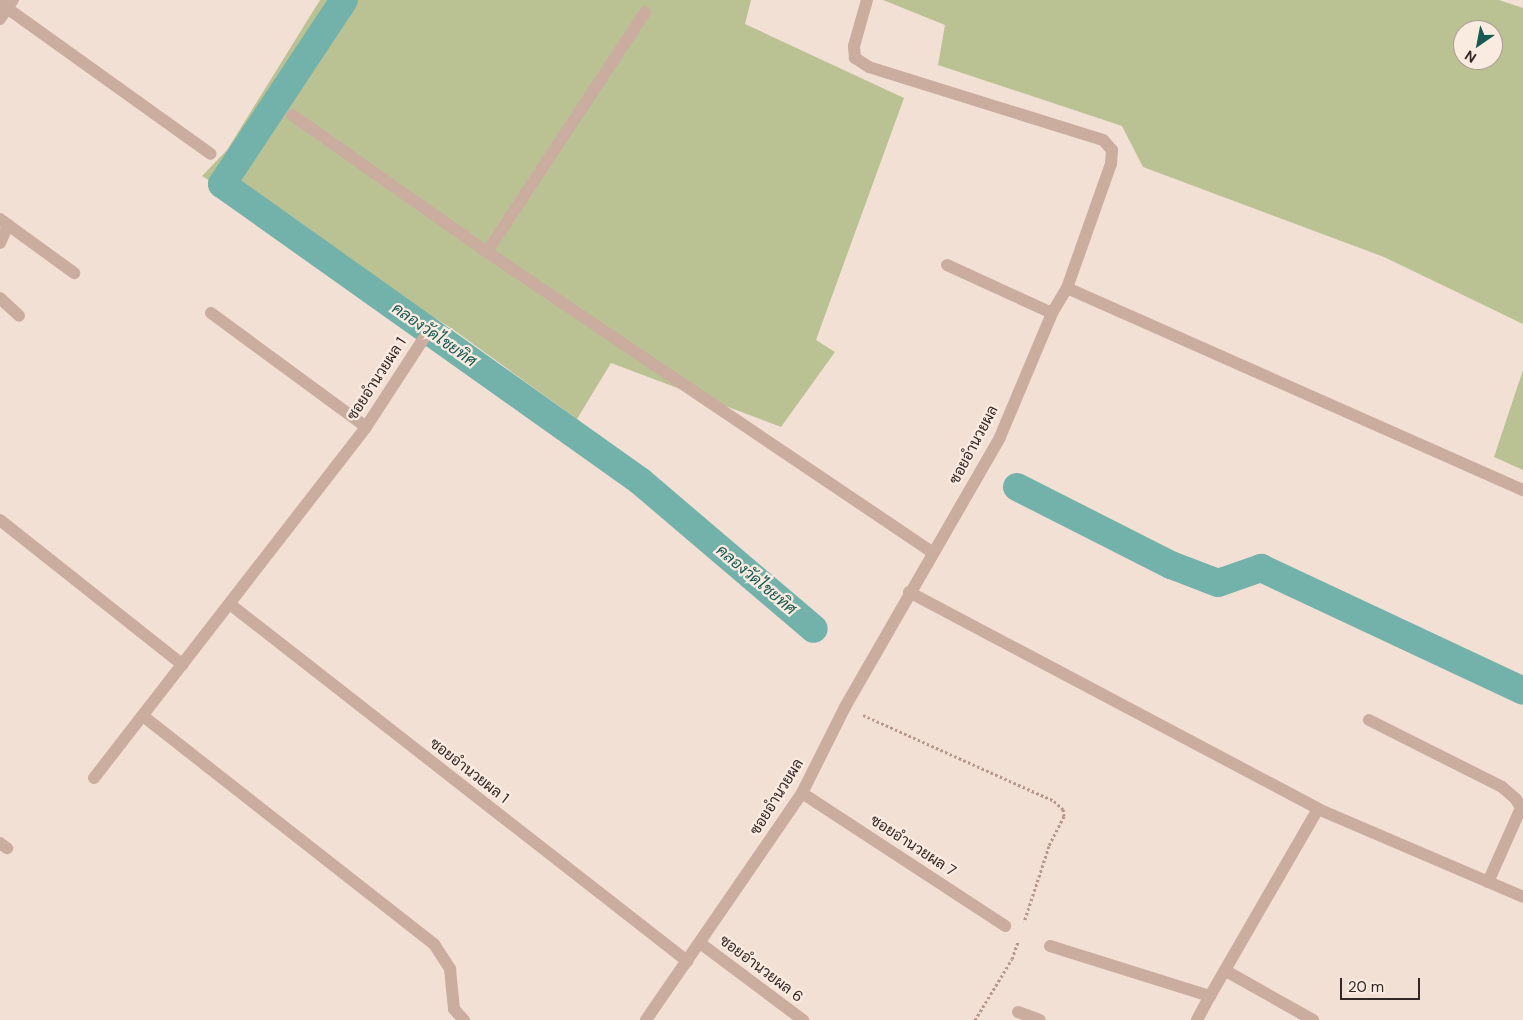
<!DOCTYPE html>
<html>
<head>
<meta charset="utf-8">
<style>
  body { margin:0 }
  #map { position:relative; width:1523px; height:1020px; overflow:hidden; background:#f3e0d5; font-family:"DM Sans",Sarabun,sans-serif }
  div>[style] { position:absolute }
  .green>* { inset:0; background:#bac294 }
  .canal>* { height:28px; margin:-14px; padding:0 14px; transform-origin:14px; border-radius:14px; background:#72b2ab }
  .path>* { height:3px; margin-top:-1.5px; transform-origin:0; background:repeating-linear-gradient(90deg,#b7978a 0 2.5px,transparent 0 5px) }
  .minor>* { height:12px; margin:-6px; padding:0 6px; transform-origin:6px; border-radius:6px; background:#cbada0 }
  span { translate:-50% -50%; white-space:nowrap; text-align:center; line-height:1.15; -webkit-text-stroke:4.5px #faebe1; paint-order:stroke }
  .street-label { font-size:15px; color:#342724 }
  .water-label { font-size:16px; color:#175953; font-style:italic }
  .north { position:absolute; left:1453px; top:20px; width:50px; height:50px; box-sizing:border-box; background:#faebe1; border:1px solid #ab9d95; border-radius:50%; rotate:213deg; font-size:14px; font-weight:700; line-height:20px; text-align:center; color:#342724 }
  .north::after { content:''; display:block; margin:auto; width:18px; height:22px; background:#175953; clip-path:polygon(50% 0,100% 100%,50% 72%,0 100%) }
  .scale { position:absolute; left:1340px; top:978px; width:80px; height:22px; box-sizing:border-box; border:2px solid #342724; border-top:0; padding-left:6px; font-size:15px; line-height:18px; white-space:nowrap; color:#342724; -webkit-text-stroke:4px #faebe1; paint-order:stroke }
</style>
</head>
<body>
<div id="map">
  <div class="green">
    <div style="clip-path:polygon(320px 0,751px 0,745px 24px,904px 98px,816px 340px,835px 352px,781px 427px,611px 363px,577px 419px,451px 328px,202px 176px,227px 150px)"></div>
    <div style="clip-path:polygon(evenodd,883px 0,1499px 0,1523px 8px,1523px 324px,1384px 257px,1143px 167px,1122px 126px,938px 65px,945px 25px,883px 0,1463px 30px,1493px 30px,1493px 60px,1463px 60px,1463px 30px)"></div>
    <div style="clip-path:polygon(1523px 370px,1523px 470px,1494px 457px)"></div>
  </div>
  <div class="canal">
    <div style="left:344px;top:0;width:221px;rotate:123.5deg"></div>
    <div style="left:222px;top:184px;width:513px;rotate:35.39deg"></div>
    <div style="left:640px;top:481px;width:228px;rotate:40.4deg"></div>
    <div style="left:1017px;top:487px;width:173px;rotate:26.9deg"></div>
    <div style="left:1171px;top:565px;width:50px;rotate:21deg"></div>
    <div style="left:1218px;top:583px;width:46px;rotate:-19.2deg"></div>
    <div style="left:1261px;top:568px;width:289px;rotate:25.1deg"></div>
  </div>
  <div class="path">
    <div style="left:863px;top:715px;width:209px;rotate:24.2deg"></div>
    <div style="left:1054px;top:801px;width:12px;rotate:42deg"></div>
    <div style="left:1063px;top:809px;width:7px;rotate:82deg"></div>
    <div style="left:1064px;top:816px;width:34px;rotate:117deg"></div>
    <div style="left:1049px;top:846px;width:80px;rotate:108.2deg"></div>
    <div style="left:975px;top:1020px;width:71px;rotate:-58.8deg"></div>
    <div style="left:1012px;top:959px;width:18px;rotate:-71deg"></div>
  </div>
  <div class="minor">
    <div style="left:0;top:3px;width:259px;rotate:35.6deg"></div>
    <div style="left:0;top:19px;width:23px;rotate:-56deg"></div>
    <div style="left:292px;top:115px;width:238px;rotate:35.1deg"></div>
    <div style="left:487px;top:252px;width:537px;rotate:33.99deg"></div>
    <div style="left:0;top:219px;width:92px;rotate:36.1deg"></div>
    <div style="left:0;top:243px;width:20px;rotate:-66deg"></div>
    <div style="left:487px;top:252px;width:287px;rotate:-56.6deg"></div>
    <div style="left:947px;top:265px;width:115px;rotate:24.6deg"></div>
    <div style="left:1067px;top:288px;width:499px;rotate:23.9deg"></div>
    <div style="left:0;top:298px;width:26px;rotate:43deg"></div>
    <div style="left:211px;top:313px;width:192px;rotate:36.3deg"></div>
    <div style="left:0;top:520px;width:233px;rotate:38.4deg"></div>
    <div style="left:909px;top:592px;width:463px;rotate:27.9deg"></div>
    <div style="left:1318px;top:809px;width:223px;rotate:23.2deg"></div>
    <div style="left:231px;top:605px;width:579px;rotate:37.98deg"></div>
    <div style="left:143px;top:716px;width:370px;rotate:38.1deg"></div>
    <div style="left:434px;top:944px;width:30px;rotate:57deg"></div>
    <div style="left:450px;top:969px;width:40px;rotate:84.3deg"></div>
    <div style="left:454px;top:1009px;width:15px;rotate:48deg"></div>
    <div style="left:1369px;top:720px;width:149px;rotate:26.7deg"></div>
    <div style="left:1502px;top:787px;width:18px;rotate:41deg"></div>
    <div style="left:1516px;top:799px;width:10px;rotate:61deg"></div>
    <div style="left:1521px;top:808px;width:81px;rotate:114deg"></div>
    <div style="left:94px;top:778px;width:444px;rotate:-52.2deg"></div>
    <div style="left:366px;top:427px;width:106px;rotate:-56.9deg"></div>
    <div style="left:802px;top:793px;width:243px;rotate:33.2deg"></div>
    <div style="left:0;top:843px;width:9px;rotate:36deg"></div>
    <div style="left:700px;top:943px;width:129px;rotate:36.8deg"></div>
    <div style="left:1050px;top:946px;width:168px;rotate:17.4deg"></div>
    <div style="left:1210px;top:996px;width:216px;rotate:-60deg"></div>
    <div style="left:1226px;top:971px;width:100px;rotate:29.4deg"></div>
    <div style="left:1018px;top:1012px;width:23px;rotate:20deg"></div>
    <div style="left:646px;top:1020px;width:275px;rotate:-55.5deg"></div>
    <div style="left:802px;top:793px;width:96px;rotate:-63.4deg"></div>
    <div style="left:845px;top:707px;width:311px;rotate:-60.1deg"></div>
    <div style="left:1000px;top:437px;width:134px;rotate:-67.2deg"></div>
    <div style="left:1052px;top:313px;width:29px;rotate:-59deg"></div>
    <div style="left:1067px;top:288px;width:132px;rotate:-70.5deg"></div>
    <div style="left:1111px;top:164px;width:14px;rotate:-86deg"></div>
    <div style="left:1112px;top:150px;width:13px;rotate:-132deg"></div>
    <div style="left:1103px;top:140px;width:245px;rotate:-162.7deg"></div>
    <div style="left:869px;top:67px;width:17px;rotate:-147deg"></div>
    <div style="left:855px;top:58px;width:12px;rotate:-95deg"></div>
    <div style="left:854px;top:46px;width:48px;rotate:-74.2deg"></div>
    <div style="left:1197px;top:1020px;width:27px;rotate:-62deg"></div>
  </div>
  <div class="street-label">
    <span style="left:377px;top:379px;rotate:-57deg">ซอยอำนวยผล 1</span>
    <span style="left:974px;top:445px;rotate:-62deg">ซอยอำนวยผล</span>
    <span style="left:469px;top:771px;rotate:38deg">ซอยอำนวยผล 1</span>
    <span style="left:777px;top:797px;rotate:-58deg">ซอยอำนวยผล</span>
    <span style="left:913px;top:846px;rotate:33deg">ซอยอำนวยผล 7</span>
    <span style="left:761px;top:969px;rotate:37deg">ซอยอำนวยผล 6</span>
  </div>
  <div class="water-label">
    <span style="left:434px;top:335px;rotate:35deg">คลองวัดไชยทิศ</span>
    <span style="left:756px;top:580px;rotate:40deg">คลองวัดไชยทิศ</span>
  </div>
  <div class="north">N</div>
  <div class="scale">20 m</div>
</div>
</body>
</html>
